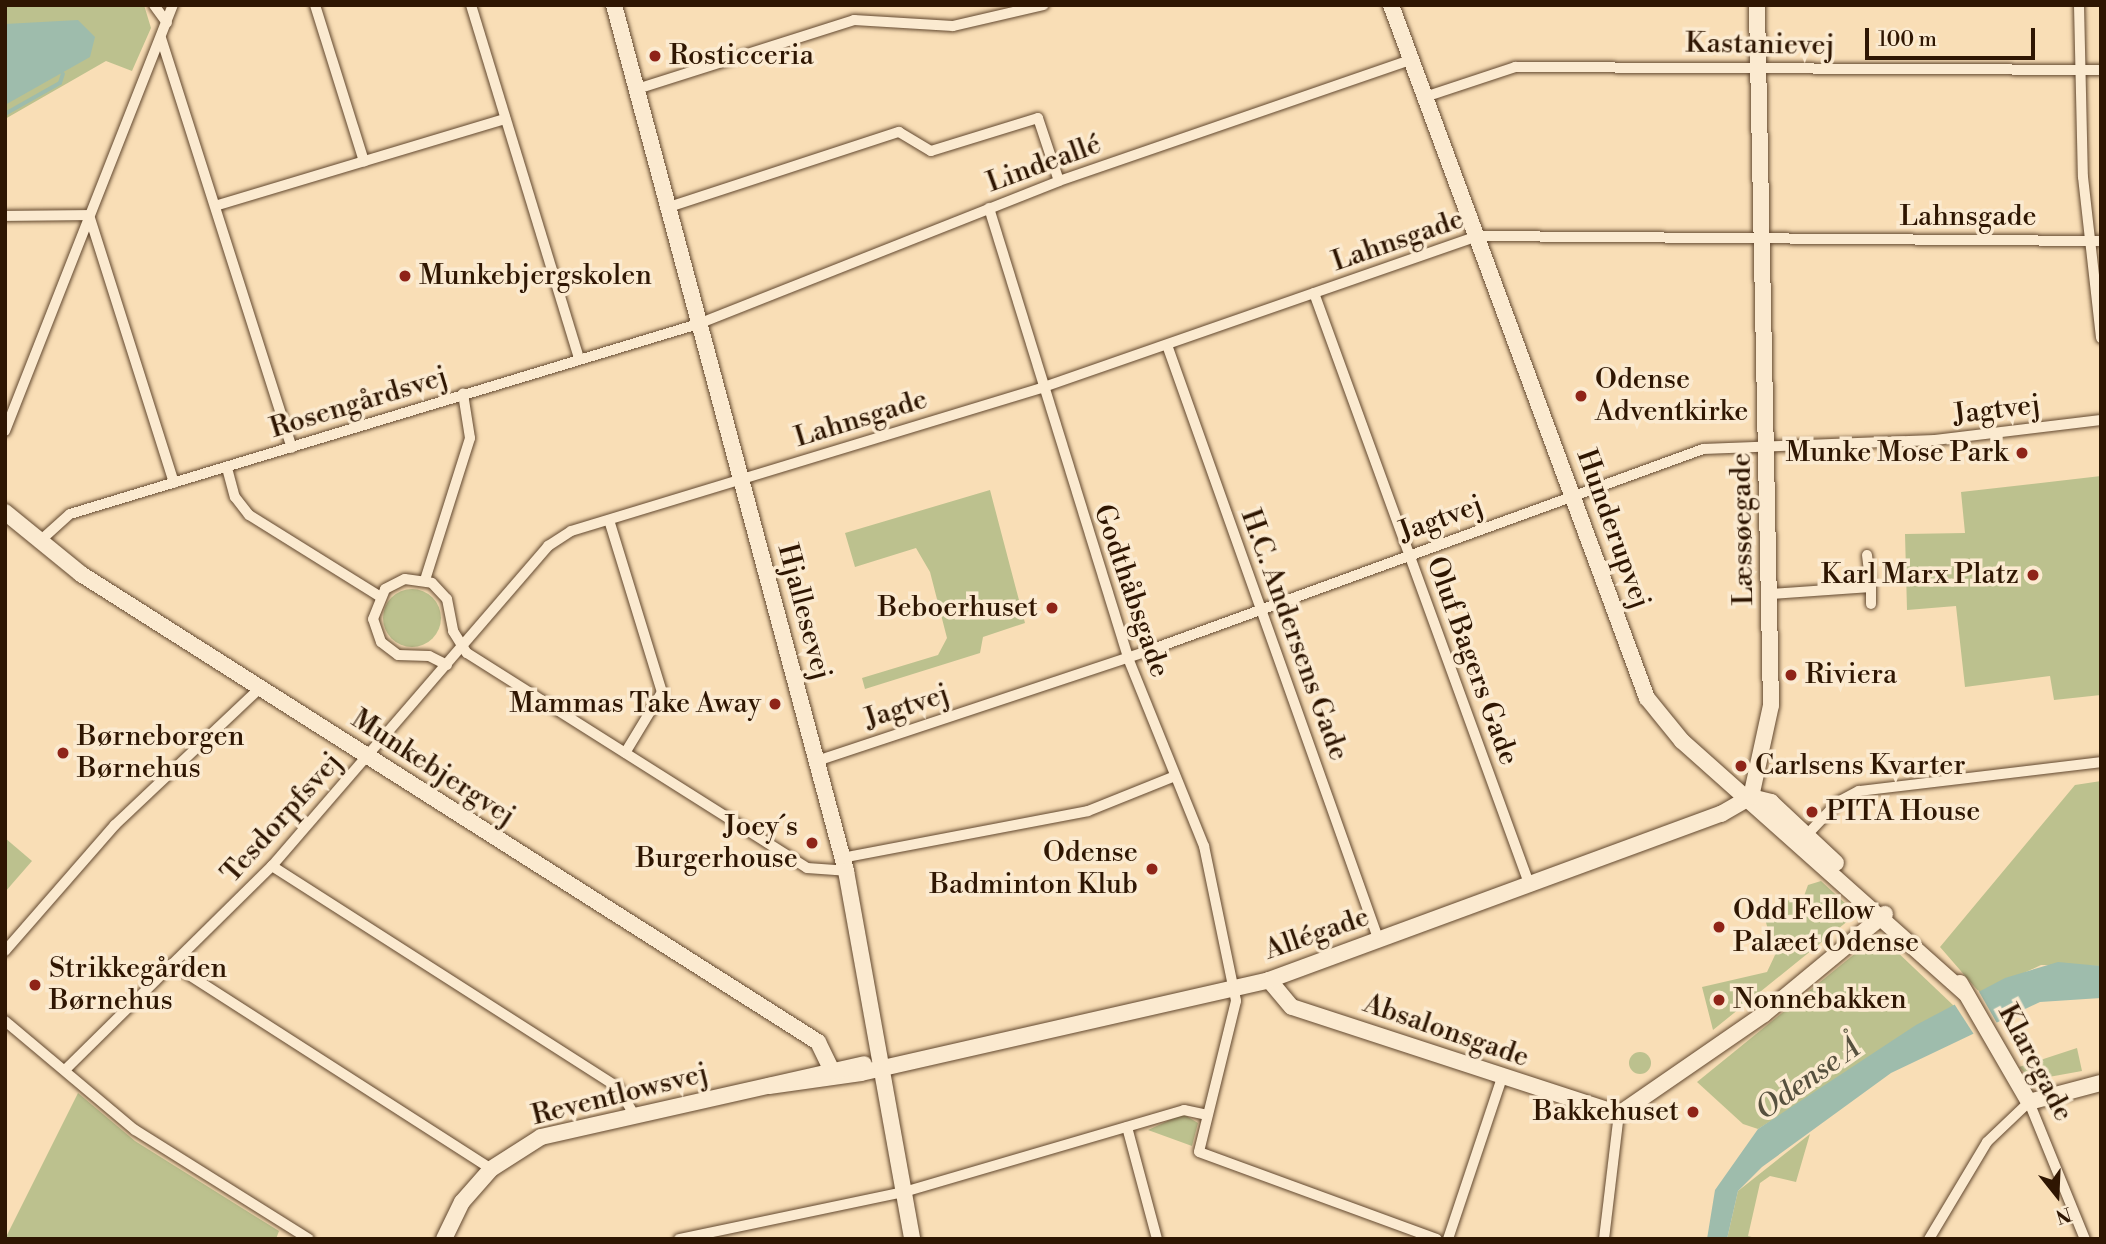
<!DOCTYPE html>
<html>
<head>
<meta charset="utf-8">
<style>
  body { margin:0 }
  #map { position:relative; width:2106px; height:1244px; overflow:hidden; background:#f9deb6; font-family:"Libre Bodoni",serif }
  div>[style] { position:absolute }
  .green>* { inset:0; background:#bcc18e }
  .round { border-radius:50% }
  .water>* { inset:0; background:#9ebcac }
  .pier>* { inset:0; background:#f9deb6 }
  .stream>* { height:3.5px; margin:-1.75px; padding:0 1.75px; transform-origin:1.75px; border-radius:1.75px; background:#9ebcac }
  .roads { filter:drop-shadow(0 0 2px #62482f) drop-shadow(0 0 2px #62482f) }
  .street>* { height:10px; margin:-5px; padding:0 5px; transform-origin:5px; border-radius:5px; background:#fbead0 }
  .secondary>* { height:16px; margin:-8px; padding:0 8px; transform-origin:8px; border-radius:8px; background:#fbead0 }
  .dots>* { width:19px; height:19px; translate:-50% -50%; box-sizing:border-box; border:4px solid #fbead0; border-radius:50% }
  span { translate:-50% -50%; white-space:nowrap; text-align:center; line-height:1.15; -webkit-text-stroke:7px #fbead0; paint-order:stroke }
  .street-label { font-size:28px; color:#2f1602 }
  .poi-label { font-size:28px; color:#2f1602 }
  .left { translate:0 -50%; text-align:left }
  .right { translate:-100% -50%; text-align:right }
  .water-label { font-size:30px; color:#56503e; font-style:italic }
  .frame { position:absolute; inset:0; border:7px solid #2f1602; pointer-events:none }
  .north { position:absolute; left:2022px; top:1160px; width:70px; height:70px; -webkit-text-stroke:5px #fbead0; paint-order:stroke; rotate:162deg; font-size:19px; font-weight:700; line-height:28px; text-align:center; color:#2f1602 }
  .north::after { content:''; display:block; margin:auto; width:24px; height:32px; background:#2f1602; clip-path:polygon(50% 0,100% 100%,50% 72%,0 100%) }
  .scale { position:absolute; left:1865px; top:28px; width:170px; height:32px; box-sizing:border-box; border:4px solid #2f1602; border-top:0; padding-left:9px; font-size:21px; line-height:24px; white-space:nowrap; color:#2f1602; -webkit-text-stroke:5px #fbead0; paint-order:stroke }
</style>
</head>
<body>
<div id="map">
  <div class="green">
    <div style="clip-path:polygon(5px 5px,144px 5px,151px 28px,132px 71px,106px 61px,5px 119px)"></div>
    <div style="clip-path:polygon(2101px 476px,2101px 695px,2054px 700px,2050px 676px,1965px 687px,1956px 606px,1907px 610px,1905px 534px,1965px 533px,1961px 492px)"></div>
    <div style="clip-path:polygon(990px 490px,1025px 623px,983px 637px,980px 653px,865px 689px,862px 678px,938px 655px,947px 638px,930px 572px,916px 548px,855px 567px,845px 533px)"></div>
    <div class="round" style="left:383px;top:589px;width:58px;height:58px"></div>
    <div style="clip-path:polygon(2101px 781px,2101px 966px,2041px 965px,1980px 993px,1940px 947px,2075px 785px)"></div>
    <div style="clip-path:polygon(5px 838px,32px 861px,5px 892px)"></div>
    <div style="clip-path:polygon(1821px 881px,1846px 904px,1849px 920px,1713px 1030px,1702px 987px,1767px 972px,1775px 955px,1762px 908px,1804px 896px,1808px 885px)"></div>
    <div style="clip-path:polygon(1873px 939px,1892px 947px,1954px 1006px,1758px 1129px,1743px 1124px,1697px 1082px)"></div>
    <div style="clip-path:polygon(2077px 1048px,2082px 1071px,2032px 1080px,2019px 1067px)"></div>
    <div class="round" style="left:1629px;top:1052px;width:22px;height:22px"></div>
    <div style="clip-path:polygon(78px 1093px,135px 1141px,279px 1231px,276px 1239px,5px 1239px)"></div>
    <div style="clip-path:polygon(1183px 1114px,1198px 1123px,1192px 1146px,1148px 1130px)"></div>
    <div style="clip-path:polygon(1810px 1134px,1796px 1182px,1770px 1176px,1760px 1183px,1748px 1236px,1759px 1239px,1727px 1239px,1738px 1191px)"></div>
  </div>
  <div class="water">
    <div style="clip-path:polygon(78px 20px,95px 37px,90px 57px,5px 105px,5px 24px)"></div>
    <div style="clip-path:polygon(2058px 962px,2101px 966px,2101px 998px,2040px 1002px,1891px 1073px,1762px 1167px,1738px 1191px,1727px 1239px,1707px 1239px,1715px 1190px,1758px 1129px,1916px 1025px,2005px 978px)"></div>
  </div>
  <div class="pier">
    <div style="clip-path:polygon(1978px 990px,1998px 1025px,1975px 1036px,1953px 1002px)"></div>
  </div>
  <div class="stream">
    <div style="left:5px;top:114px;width:63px;rotate:-29.4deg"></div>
    <div style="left:60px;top:83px;width:9px;rotate:-72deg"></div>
  </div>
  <div class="roads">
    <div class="street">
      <div style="left:154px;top:5px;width:22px;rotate:54deg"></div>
      <div style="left:315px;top:5px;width:164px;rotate:72.6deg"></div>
      <div style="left:471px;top:5px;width:370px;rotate:73deg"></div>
      <div style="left:2079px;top:5px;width:172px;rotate:88.7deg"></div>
      <div style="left:2083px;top:177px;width:162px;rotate:83.6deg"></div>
      <div style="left:161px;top:38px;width:430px;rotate:72.3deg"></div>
      <div style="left:637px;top:89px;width:228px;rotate:-17.6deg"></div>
      <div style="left:854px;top:20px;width:99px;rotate:3.5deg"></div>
      <div style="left:953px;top:26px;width:93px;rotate:-13deg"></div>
      <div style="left:1425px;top:97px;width:95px;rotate:-18.4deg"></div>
      <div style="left:1515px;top:67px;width:586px;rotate:0.29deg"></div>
      <div style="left:218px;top:205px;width:300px;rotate:-16.7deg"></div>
      <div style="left:669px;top:207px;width:242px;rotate:-18.1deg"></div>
      <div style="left:899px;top:132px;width:37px;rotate:31deg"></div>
      <div style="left:931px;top:151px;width:112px;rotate:-17.1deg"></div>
      <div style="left:1038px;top:118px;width:66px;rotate:71.6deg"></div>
      <div style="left:989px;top:208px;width:471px;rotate:72.8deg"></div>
      <div style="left:1128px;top:658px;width:203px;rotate:68deg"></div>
      <div style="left:1204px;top:846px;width:158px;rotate:78.3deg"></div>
      <div style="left:1236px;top:1001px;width:155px;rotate:103.8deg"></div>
      <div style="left:1199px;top:1152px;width:253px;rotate:20.1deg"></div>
      <div style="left:5px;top:216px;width:84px;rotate:-0.7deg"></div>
      <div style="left:89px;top:215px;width:281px;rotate:72.4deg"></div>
      <div style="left:1314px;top:293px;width:631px;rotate:69.99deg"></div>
      <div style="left:1167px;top:345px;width:633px;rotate:70.42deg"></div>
      <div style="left:5px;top:431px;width:458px;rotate:-68.5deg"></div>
      <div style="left:227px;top:468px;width:30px;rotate:75deg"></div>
      <div style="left:235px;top:497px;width:23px;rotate:52deg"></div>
      <div style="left:249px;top:515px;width:153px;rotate:31.9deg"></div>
      <div style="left:609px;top:520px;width:180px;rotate:72.9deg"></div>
      <div style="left:662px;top:692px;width:71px;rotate:121.2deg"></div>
      <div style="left:41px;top:540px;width:39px;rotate:-42deg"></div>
      <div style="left:70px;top:514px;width:656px;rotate:-16.83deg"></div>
      <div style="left:698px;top:324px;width:388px;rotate:-21.6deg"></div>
      <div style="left:1059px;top:181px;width:371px;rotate:-19deg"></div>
      <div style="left:1867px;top:555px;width:32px;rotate:83deg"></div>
      <div style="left:425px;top:580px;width:149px;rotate:-72.4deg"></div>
      <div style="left:470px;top:438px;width:45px;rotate:-99deg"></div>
      <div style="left:1771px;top:594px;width:100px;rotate:-4deg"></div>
      <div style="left:1871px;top:587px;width:17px;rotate:90deg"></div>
      <div style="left:447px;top:665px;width:20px;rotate:-153deg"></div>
      <div style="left:429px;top:656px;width:31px;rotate:-178deg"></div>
      <div style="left:398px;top:655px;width:21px;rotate:-143deg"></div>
      <div style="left:381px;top:642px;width:24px;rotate:-109deg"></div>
      <div style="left:373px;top:619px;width:32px;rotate:-68deg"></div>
      <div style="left:385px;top:589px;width:22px;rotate:-27deg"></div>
      <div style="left:405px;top:579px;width:27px;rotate:8deg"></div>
      <div style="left:432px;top:583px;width:22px;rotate:47deg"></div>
      <div style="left:447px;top:599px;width:33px;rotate:79deg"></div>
      <div style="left:453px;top:631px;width:26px;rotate:58deg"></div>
      <div style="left:467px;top:653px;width:402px;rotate:32.3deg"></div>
      <div style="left:807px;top:868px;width:39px;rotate:4deg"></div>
      <div style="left:817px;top:761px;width:342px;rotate:-18.4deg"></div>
      <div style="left:1142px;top:653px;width:597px;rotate:-19.98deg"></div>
      <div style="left:1703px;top:449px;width:232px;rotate:-2.2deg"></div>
      <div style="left:1935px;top:440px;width:167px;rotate:-6.9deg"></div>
      <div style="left:1803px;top:839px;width:51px;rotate:-46.6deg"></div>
      <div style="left:1838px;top:802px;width:24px;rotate:-28deg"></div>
      <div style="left:1859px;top:791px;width:244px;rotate:-6.8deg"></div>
      <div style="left:842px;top:858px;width:250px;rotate:-10.8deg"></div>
      <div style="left:1088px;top:811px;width:94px;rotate:-21.9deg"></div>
      <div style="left:272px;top:866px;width:411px;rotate:32.6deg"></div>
      <div style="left:618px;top:1087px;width:32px;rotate:60deg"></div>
      <div style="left:5px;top:951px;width:167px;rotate:-48.9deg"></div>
      <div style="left:115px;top:825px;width:198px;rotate:-43.4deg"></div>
      <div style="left:172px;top:964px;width:379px;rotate:32.7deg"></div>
      <div style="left:5px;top:1021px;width:170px;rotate:40deg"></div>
      <div style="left:135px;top:1130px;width:205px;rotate:32.1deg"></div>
      <div style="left:65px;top:1070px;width:291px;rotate:-44.6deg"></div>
      <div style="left:272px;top:866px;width:423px;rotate:-49.2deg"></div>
      <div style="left:548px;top:546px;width:27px;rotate:-33deg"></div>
      <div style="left:571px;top:531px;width:491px;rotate:-16.9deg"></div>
      <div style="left:1041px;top:388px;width:462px;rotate:-19.2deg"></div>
      <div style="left:1477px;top:236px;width:624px;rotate:0.46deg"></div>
      <div style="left:1127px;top:1127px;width:116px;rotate:75deg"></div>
      <div style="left:679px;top:1239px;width:230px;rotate:-11.8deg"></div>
      <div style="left:904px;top:1192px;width:292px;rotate:-16.3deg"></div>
      <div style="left:1184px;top:1110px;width:24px;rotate:12deg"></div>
      <div style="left:1448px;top:1239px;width:170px;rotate:-71.5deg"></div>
      <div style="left:1604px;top:1239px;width:126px;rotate:-83.2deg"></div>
      <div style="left:1929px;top:1239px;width:113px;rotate:-59.1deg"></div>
      <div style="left:1987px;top:1142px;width:58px;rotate:-43.6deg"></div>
      <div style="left:2029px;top:1102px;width:148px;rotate:67.8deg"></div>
    </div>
    <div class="secondary">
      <div style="left:614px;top:5px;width:897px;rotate:75deg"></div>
      <div style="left:846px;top:871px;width:374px;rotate:79.8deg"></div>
      <div style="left:1391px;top:5px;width:739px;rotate:69.73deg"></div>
      <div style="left:1647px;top:698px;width:55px;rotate:50.9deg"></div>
      <div style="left:1682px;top:741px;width:379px;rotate:41.7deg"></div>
      <div style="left:5px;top:512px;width:98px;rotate:39.2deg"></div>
      <div style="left:81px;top:574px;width:873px;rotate:32.42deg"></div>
      <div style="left:818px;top:1042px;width:28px;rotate:64deg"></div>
      <div style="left:1751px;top:797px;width:21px;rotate:14deg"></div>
      <div style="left:1771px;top:802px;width:89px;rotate:43.2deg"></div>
      <div style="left:1269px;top:980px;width:35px;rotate:50deg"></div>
      <div style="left:1292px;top:1007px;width:344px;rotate:18.1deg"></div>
      <div style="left:1619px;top:1114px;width:176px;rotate:-34.6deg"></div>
      <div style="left:1764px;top:1014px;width:157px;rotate:-39.6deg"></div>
      <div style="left:1960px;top:983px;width:138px;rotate:59.9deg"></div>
      <div style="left:2029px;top:1102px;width:74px;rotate:-14.8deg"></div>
      <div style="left:769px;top:1086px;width:93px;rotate:-8deg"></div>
      <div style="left:861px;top:1073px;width:418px;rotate:-12.8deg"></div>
      <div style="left:1269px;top:980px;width:482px;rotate:-20.2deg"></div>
      <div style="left:1721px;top:814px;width:34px;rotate:-30deg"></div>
      <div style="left:1751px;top:797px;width:94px;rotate:-77.7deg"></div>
      <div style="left:1771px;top:705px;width:700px;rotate:-91.15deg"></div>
      <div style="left:444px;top:1239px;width:41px;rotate:-64.1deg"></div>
      <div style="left:462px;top:1202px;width:44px;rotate:-48.7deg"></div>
      <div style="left:491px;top:1169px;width:59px;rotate:-32.6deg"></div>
      <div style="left:541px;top:1137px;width:331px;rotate:-12.7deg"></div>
    </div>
  </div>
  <div class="dots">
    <div style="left:655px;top:56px;background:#8f2418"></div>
    <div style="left:405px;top:276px;background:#8f2418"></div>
    <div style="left:1581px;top:396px;background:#8f2418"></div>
    <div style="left:2022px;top:453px;background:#8f2418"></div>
    <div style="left:2033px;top:575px;background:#8f2418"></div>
    <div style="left:1052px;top:608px;background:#8f2418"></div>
    <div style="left:1791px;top:675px;background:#8f2418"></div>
    <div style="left:775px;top:704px;background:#8f2418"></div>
    <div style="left:63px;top:753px;background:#8f2418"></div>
    <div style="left:1741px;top:766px;background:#8f2418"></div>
    <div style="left:1812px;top:812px;background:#8f2418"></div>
    <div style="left:812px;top:843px;background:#8f2418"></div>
    <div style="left:1152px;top:869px;background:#8f2418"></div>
    <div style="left:1719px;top:927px;background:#8f2418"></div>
    <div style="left:35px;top:985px;background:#8f2418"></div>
    <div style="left:1719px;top:1000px;background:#8f2418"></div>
    <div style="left:1693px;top:1112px;background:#8f2418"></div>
  </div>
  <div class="street-label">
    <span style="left:1760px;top:45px;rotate:1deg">Kastanievej</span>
    <span style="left:1044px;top:164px;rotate:-20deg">Lindeallé</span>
    <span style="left:1968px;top:217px">Lahnsgade</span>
    <span style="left:1398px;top:241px;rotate:-19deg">Lahnsgade</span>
    <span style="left:359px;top:403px;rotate:-17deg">Rosengårdsvej</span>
    <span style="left:1997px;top:410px;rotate:-7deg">Jagtvej</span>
    <span style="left:861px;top:419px;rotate:-17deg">Lahnsgade</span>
    <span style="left:1441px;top:519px;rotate:-20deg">Jagtvej</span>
    <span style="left:1613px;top:529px;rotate:70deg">Hunderupvej</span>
    <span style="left:1743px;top:529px;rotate:-91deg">Læssøegade</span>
    <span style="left:1131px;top:591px;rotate:71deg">Godthåbsgade</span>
    <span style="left:804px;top:612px;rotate:75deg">Hjallesevej</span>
    <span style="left:1294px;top:635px;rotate:70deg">H.C. Andersens Gade</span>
    <span style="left:1472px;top:661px;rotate:70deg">Oluf Bagers Gade</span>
    <span style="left:907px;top:707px;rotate:-18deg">Jagtvej</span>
    <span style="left:433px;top:768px;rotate:33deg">Munkebjergvej</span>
    <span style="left:282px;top:818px;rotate:-48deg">Tesdorpfsvej</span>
    <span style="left:1317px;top:934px;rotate:-19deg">Allégade</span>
    <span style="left:1446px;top:1031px;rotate:19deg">Absalonsgade</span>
    <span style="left:2035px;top:1063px;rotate:62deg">Klaregade</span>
    <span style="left:620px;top:1095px;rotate:-14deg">Reventlowsvej</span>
  </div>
  <div class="poi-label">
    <span class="left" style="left:669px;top:56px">Rosticceria</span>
    <span class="left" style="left:419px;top:276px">Munkebjergskolen</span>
    <span class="left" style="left:1595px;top:396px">Odense<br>Adventkirke</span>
    <span class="right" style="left:2008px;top:453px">Munke Mose Park</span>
    <span class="right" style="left:2019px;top:575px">Karl Marx Platz</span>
    <span class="right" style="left:1038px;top:608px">Beboerhuset</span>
    <span class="left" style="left:1805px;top:675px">Riviera</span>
    <span class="right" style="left:761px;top:704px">Mammas Take Away</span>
    <span class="left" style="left:77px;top:753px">Børneborgen<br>Børnehus</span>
    <span class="left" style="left:1755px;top:766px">Carlsens Kvarter</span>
    <span class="left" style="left:1826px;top:812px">PITA House</span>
    <span class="right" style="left:798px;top:843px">Joey´s<br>Burgerhouse</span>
    <span class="right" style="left:1138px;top:869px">Odense<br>Badminton Klub</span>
    <span class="left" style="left:1733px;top:927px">Odd Fellow<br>Palæet Odense</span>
    <span class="left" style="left:49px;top:985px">Strikkegården<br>Børnehus</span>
    <span class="left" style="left:1733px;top:1000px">Nonnebakken</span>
    <span class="right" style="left:1679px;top:1112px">Bakkehuset</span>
  </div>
  <div class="water-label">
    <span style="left:1808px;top:1079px;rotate:-35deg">Odense Å</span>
  </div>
  <div class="frame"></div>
  <div class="north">N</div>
  <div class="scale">100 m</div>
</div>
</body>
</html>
